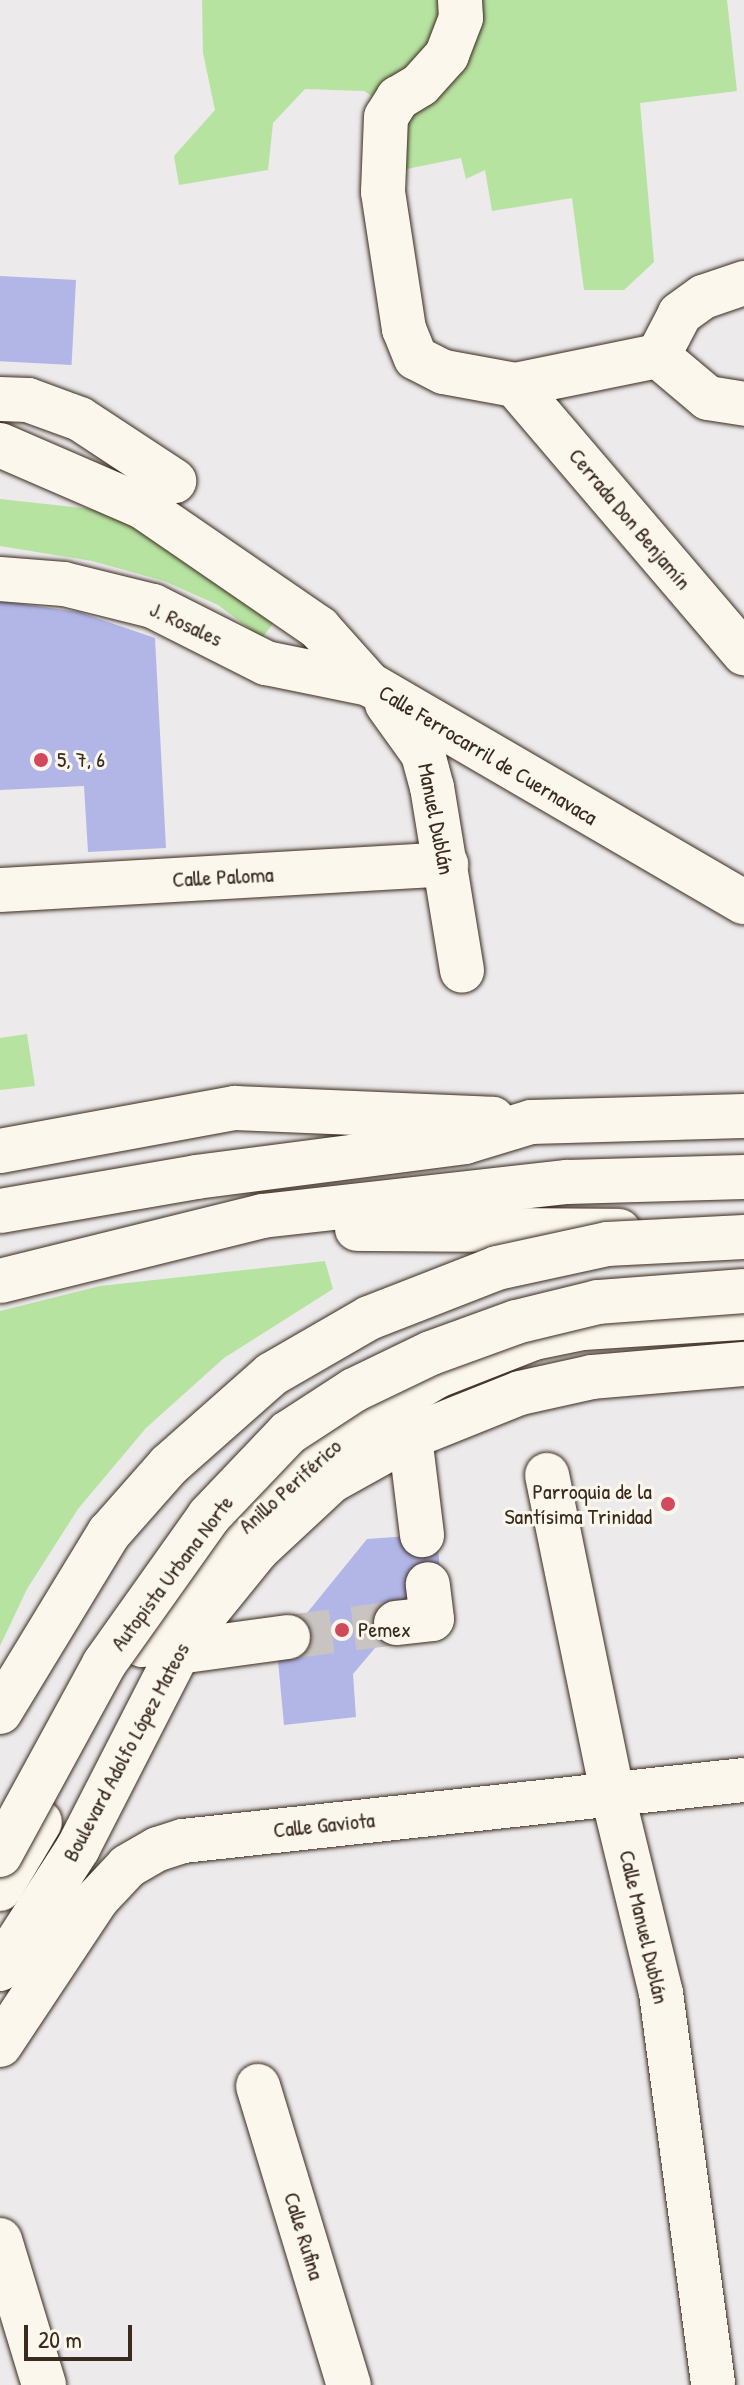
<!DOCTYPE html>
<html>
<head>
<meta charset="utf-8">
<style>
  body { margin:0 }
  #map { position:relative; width:744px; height:2385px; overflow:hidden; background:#eceaeb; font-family:"Patrick Hand",sans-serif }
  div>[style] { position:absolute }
  .green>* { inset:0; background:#b7e3a1 }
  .building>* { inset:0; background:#b2b6e7; transform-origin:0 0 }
  .minor-tunnel>* { height:44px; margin-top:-22px; transform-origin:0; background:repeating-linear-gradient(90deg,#c9c4c2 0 44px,transparent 0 66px) }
  .roads { filter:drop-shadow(0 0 2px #3b2a1e) drop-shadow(0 0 2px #3b2a1e) }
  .minor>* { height:44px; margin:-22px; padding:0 22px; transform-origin:22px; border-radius:22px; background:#fbf7ec }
  .major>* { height:44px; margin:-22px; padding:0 22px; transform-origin:22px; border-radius:22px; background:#fbf7ec }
  .highway>* { height:44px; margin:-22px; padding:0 22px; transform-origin:22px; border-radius:22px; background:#fbf7ec }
  .bridges { filter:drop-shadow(0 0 2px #3b2a1e) drop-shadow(0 0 2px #3b2a1e) }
  .highway-bridge>* { height:44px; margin:-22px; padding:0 22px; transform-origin:22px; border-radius:22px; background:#fbf7ec }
  .dots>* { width:22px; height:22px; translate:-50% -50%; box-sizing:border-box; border:4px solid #fbf7ec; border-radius:50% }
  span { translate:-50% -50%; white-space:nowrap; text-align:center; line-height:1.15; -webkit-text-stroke:6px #fbf7ec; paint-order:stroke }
  .street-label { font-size:22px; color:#3b2a1e }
  .poi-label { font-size:22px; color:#3b2a1e }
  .left { translate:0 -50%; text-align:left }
  .right { translate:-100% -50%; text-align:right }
  .scale { position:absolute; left:24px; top:2325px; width:108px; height:36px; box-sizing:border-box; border:4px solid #3b2a1e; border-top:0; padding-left:10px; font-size:24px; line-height:28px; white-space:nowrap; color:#3b2a1e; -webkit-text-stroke:6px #fbf7ec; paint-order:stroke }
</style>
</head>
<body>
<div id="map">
  <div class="green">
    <div style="clip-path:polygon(202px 0,727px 0,737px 91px,640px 103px,654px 262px,624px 290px,584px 290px,572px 198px,492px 211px,485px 170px,466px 179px,461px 158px,382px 174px,375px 98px,364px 91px,305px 89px,273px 123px,268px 170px,179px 185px,174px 156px,215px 110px,203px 53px)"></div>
    <div style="clip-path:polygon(0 499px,110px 511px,277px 618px,262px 638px,218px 605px,164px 581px,92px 561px,0 546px)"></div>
    <div style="clip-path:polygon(27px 1034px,35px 1086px,0 1090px,0 1038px)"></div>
    <div style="clip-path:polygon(325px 1261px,333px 1289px,224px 1358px,146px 1428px,78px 1509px,27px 1589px,0 1646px,0 1311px,100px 1286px)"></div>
  </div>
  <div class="building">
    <div style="left:76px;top:280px;width:85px;height:76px;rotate:93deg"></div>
    <div style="clip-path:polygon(0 601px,79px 612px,155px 638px,166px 848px,88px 852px,84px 786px,0 790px)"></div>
    <div style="clip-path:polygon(437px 1534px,440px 1571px,353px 1674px,356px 1717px,284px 1725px,277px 1650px,367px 1539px)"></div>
  </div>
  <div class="minor-tunnel">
    <div style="left:288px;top:1637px;width:109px;rotate:-7.4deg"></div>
  </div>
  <div class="roads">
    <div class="minor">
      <div style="left:460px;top:0;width:18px;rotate:87deg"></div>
      <div style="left:461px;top:18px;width:40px;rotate:111deg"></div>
      <div style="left:447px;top:55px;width:40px;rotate:132deg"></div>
      <div style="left:420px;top:85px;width:26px;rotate:149deg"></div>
      <div style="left:398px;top:98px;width:22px;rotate:122deg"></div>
      <div style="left:386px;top:117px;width:75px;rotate:92.3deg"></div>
      <div style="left:383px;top:192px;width:139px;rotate:81.3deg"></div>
      <div style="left:404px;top:329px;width:31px;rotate:68deg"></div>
      <div style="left:416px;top:358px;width:31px;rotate:27deg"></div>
      <div style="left:444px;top:372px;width:72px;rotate:10.4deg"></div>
      <div style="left:515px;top:385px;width:146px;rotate:-11.5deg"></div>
      <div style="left:744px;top:283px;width:43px;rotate:161.1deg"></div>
      <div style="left:703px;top:297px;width:29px;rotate:144deg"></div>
      <div style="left:680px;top:314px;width:47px;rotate:117.6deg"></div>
      <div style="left:658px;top:356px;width:65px;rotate:40deg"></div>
      <div style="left:708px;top:398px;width:36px;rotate:9deg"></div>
      <div style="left:515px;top:385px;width:353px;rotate:49.5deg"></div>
      <div style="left:0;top:399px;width:28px;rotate:2deg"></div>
      <div style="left:28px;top:400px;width:55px;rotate:20.1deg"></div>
      <div style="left:80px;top:419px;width:113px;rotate:33.4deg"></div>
      <div style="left:0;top:445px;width:156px;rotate:23.4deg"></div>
      <div style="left:143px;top:507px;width:214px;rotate:34.5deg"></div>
      <div style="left:319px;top:628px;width:75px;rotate:48.2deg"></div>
      <div style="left:369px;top:684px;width:434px;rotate:30.2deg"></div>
      <div style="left:0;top:579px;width:64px;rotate:4.5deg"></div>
      <div style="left:64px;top:584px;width:92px;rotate:13.9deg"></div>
      <div style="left:153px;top:606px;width:127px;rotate:26.8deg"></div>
      <div style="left:266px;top:663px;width:105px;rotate:11.5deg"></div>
      <div style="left:387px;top:704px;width:62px;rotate:54.2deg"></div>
      <div style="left:423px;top:754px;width:34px;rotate:75deg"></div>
      <div style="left:432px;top:787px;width:186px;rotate:80.7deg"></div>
      <div style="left:0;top:890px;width:447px;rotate:-3.3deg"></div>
      <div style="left:410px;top:1437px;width:99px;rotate:83deg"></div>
      <div style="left:547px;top:1475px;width:324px;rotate:78.4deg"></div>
      <div style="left:612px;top:1792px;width:207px;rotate:76.3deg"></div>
      <div style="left:661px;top:1993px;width:395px;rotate:82.4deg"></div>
      <div style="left:396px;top:1623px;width:36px;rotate:-6deg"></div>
      <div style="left:432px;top:1619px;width:35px;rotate:-97deg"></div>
      <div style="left:178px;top:1652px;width:111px;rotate:-7.8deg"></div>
      <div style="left:0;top:2045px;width:175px;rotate:-56.4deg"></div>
      <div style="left:97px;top:1899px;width:45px;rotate:-46.8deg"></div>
      <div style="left:128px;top:1866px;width:34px;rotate:-30deg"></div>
      <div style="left:158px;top:1849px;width:26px;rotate:-18deg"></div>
      <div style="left:183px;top:1841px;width:564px;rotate:-6.21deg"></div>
      <div style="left:258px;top:2086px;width:313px;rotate:73.1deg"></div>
      <div style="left:0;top:2240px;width:152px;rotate:73.1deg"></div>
    </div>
    <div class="major">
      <div style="left:0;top:1151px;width:239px;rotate:-10.4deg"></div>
      <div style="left:235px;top:1108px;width:258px;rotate:2.4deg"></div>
      <div style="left:0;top:1211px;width:199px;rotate:-9.8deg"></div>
      <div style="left:196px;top:1177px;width:271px;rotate:-7.4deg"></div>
      <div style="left:465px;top:1142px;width:69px;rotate:-16.9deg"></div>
      <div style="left:531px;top:1122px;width:213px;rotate:-1.6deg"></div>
      <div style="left:0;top:1969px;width:144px;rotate:-57.2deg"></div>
      <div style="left:78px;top:1848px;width:235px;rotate:-62.9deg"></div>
      <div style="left:185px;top:1639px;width:114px;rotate:-51deg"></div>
      <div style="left:257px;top:1550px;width:101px;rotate:-43deg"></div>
      <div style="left:331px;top:1481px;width:90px;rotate:-29.1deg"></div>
      <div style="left:410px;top:1437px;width:118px;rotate:-21.8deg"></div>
      <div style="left:520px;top:1393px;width:74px;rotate:-12.5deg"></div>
      <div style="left:592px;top:1377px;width:153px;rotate:-4.9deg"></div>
    </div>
    <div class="highway">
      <div style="left:357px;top:1229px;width:262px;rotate:0.4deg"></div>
      <div style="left:0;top:1281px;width:270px;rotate:-13.9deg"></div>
      <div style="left:262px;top:1216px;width:307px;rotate:-6.4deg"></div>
      <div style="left:567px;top:1182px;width:177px;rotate:-1.6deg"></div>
      <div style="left:142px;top:1645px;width:39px;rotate:-55deg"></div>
      <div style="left:164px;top:1613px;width:184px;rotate:-46.3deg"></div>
      <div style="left:291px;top:1480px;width:115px;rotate:-38deg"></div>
      <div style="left:382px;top:1409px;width:64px;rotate:-31deg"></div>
      <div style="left:437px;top:1376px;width:104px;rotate:-21.4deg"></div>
      <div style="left:534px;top:1338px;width:50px;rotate:-11.5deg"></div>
      <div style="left:583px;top:1328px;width:161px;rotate:-3.6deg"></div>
      <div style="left:0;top:1889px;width:78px;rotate:-59.2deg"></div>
    </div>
  </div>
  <div class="bridges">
    <div class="highway-bridge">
      <div style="left:0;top:1712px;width:210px;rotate:-58.7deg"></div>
      <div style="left:109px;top:1533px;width:91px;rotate:-48.6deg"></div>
      <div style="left:169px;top:1465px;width:137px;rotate:-41.5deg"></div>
      <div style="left:272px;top:1374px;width:112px;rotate:-30deg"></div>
      <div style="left:369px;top:1318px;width:137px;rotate:-21.3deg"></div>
      <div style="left:497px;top:1268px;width:113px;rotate:-12.3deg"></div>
      <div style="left:607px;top:1244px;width:137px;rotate:-2.9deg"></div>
      <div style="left:0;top:1855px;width:217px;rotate:-61.4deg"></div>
      <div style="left:104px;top:1664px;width:181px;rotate:-54.6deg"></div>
      <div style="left:209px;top:1516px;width:115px;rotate:-46.4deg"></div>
      <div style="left:288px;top:1433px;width:79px;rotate:-33.1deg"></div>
      <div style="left:354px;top:1390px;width:85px;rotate:-25.7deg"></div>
      <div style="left:431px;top:1353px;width:90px;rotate:-20deg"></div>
      <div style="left:516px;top:1322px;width:84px;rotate:-13.7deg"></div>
      <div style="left:598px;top:1302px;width:146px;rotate:-4.3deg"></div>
    </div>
  </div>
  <div class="dots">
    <div style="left:41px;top:760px;background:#d1495b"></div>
    <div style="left:668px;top:1504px;background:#d1495b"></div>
    <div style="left:342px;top:1630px;background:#d1495b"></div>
  </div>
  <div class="street-label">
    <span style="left:630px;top:519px;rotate:50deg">Cerrada Don Benjamín</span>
    <span style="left:186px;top:624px;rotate:25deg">J. Rosales</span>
    <span style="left:488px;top:755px;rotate:31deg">Calle Ferrocarril de Cuernavaca</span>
    <span style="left:436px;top:819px;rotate:79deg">Manuel Dublán</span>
    <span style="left:223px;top:877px;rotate:-3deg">Calle Paloma</span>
    <span style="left:290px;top:1486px;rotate:-42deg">Anillo Periférico</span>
    <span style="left:172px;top:1573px;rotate:-53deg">Autopista Urbana Norte</span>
    <span style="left:126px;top:1752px;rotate:-62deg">Boulevard Adolfo López Mateos</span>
    <span style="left:324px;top:1825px;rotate:-6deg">Calle Gaviota</span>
    <span style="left:644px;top:1927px;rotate:77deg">Calle Manuel Dublán</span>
    <span style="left:304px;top:2236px;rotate:73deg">Calle Rufina</span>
  </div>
  <div class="poi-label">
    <span class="left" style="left:57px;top:760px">5, 7, 6</span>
    <span class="right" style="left:652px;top:1504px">Parroquia de la<br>Santísima Trinidad</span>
    <span class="left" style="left:358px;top:1630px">Pemex</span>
  </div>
  <div class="scale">20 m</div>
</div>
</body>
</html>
